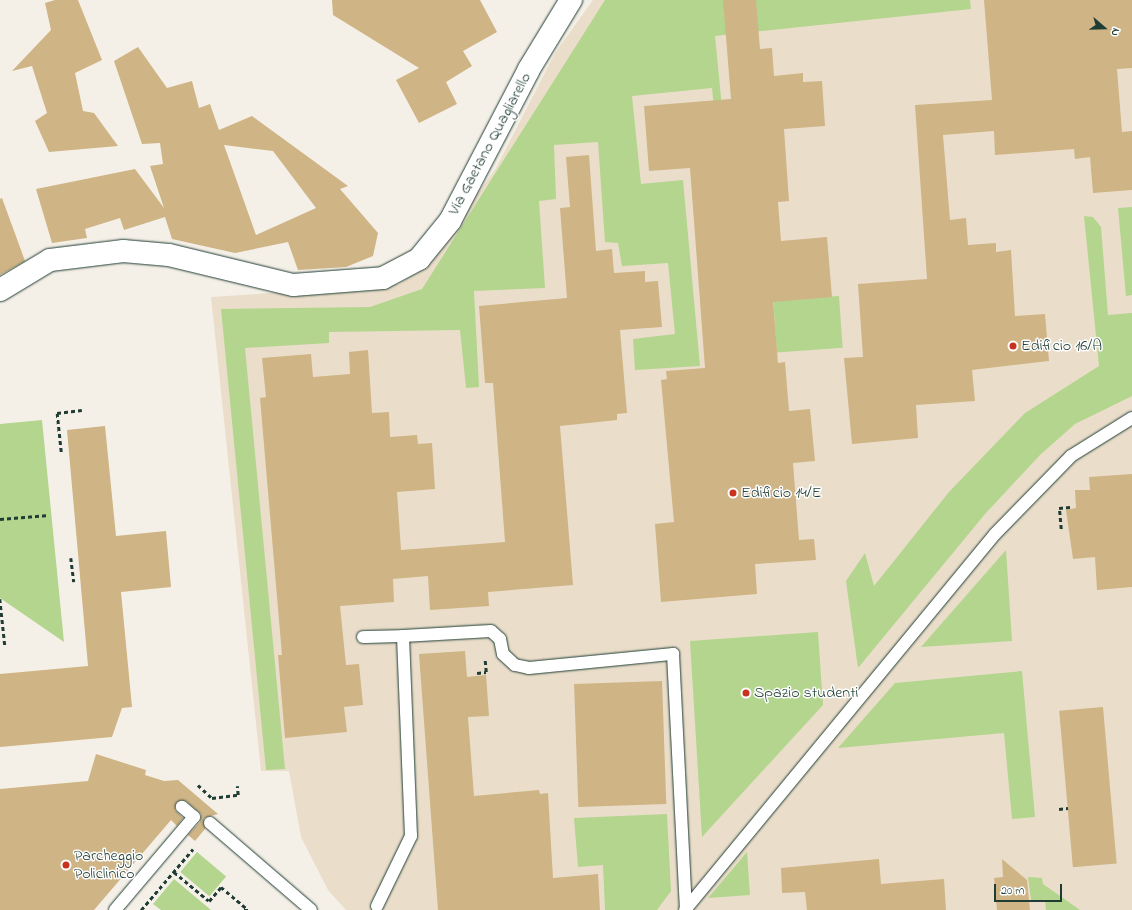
<!DOCTYPE html>
<html>
<head>
<meta charset="utf-8">
<style>
  body { margin:0 }
  #map { position:relative; width:1132px; height:910px; overflow:hidden; background:#f5f0e7; font-family:"Indie Flower",sans-serif }
  div>[style] { position:absolute }
  .built>* { inset:0; background:#eadeca }
  .green>* { inset:0; background:#b3d58e; transform-origin:0 0 }
  .building>* { inset:0; background:#cfb485; transform-origin:0 0 }
  .path>* { height:2.5px; margin-top:-1.25px; transform-origin:0; background:repeating-linear-gradient(90deg,#1f3d34 0 4px,transparent 0 7px) }
  .roads { filter:drop-shadow(0 0 1px #1f3d34) drop-shadow(0 0 1px #1f3d34) }
  .service>* { height:12px; margin:-6px; padding:0 6px; transform-origin:6px; border-radius:6px; background:#fff }
  .minor>* { height:22px; margin:-11px; padding:0 11px; transform-origin:11px; border-radius:11px; background:#fff }
  .dots>* { width:11px; height:11px; translate:-50% -50%; box-sizing:border-box; border:2px solid #fff; border-radius:50% }
  span { translate:-50% -50%; white-space:nowrap; text-align:center; line-height:1.15; -webkit-text-stroke:3px #fff; paint-order:stroke }
  .street-label { font-size:16px; color:#1f3d34 }
  .poi-label { font-size:16px; color:#1f3d34 }
  .left { translate:0 -50%; text-align:left }
  .north { position:absolute; left:1084px; top:8px; width:40px; height:40px; -webkit-text-stroke:3px #fff; paint-order:stroke; rotate:110deg; font-size:11px; font-weight:700; line-height:16px; text-align:center; color:#1f3d34 }
  .north::after { content:''; display:block; margin:auto; width:14px; height:18px; background:#1f3d34; clip-path:polygon(50% 0,100% 100%,50% 72%,0 100%) }
  .scale { position:absolute; left:994px; top:884px; width:68px; height:18px; box-sizing:border-box; border:2px solid #1f3d34; border-top:0; padding-left:5px; font-size:12px; line-height:14px; white-space:nowrap; color:#1f3d34; -webkit-text-stroke:3px #fff; paint-order:stroke }
</style>
</head>
<body>
<div id="map">
  <div class="built">
    <div style="clip-path:polygon(593px 0,1132px 0,1132px 910px,346px 910px,328px 890px,301px 837px,289px 771px,261px 771px,211px 297px,399px 284px,427px 264px,496px 168px,555px 53px)"></div>
  </div>
  <div class="green">
    <div style="clip-path:polygon(605px 0,970px 0,971px 9px,715px 36px,728px 169px,720px 170px,712px 88px,632px 96px,641px 184px,683px 180px,700px 366px,635px 370px,633px 339px,675px 334px,668px 263px,622px 266px,618px 243px,605px 242px,598px 142px,554px 145px,556px 199px,539px 201px,545px 288px,474px 291px,479px 387px,466px 388px,460px 330px,329px 332px,329px 343px,245px 348px,285px 769px,266px 770px,221px 309px,370px 307px,422px 289px)"></div>
    <div style="clip-path:polygon(1132px 207px,1132px 295px,1126px 296px,1118px 208px)"></div>
    <div style="clip-path:polygon(1084px 216px,1093px 217px,1101px 227px,1108px 315px,1132px 313px,1132px 396px,1075px 424px,1040px 455px,985px 514px,858px 668px,846px 581px,865px 553px,874px 586px,949px 492px,1025px 413px,1099px 366px)"></div>
    <div style="left:839px;top:296px;width:52px;height:66px;rotate:86deg"></div>
    <div style="clip-path:polygon(42px 420px,64px 642px,0 598px,0 424px)"></div>
    <div style="clip-path:polygon(1006px 550px,1012px 641px,921px 647px)"></div>
    <div style="clip-path:polygon(818px 632px,823px 705px,702px 837px,690px 641px)"></div>
    <div style="clip-path:polygon(1022px 671px,1035px 817px,1012px 819px,1004px 733px,838px 748px,895px 683px)"></div>
    <div style="clip-path:polygon(667px 814px,671px 891px,657px 910px,605px 910px,603px 865px,578px 867px,574px 818px)"></div>
    <div style="left:197px;top:852px;width:38px;height:26px;rotate:40deg"></div>
    <div style="clip-path:polygon(747px 852px,750px 895px,708px 898px)"></div>
    <div style="clip-path:polygon(1028px 877px,1042px 878px,1043px 884px,1080px 910px,1046px 910px,1045px 901px,1031px 900px)"></div>
    <div style="clip-path:polygon(174px 879px,211px 910px,161px 910px,153px 904px)"></div>
  </div>
  <div class="building">
    <div style="clip-path:polygon(55px 0,78px 0,102px 60px,75px 73px,83px 111px,94px 113px,118px 146px,49px 152px,35px 121px,47px 113px,32px 66px,12px 71px,51px 30px,45px 3px)"></div>
    <div style="clip-path:polygon(332px 0,480px 0,497px 32px,463px 51px,472px 66px,446px 82px,457px 104px,419px 123px,396px 80px,419px 68px,333px 15px)"></div>
    <div style="clip-path:polygon(723px 0,756px 0,760px 49px,772px 48px,774px 76px,803px 73px,803px 82px,822px 81px,825px 126px,784px 129px,789px 201px,778px 202px,781px 241px,827px 237px,832px 297px,773px 302px,778px 363px,785px 362px,789px 411px,810px 409px,815px 461px,793px 463px,799px 540px,814px 539px,816px 560px,755px 564px,757px 594px,661px 602px,655px 524px,674px 522px,661px 380px,667px 379px,666px 371px,705px 368px,690px 168px,649px 171px,644px 106px,731px 99px)"></div>
    <div style="clip-path:polygon(984px 0,1132px 0,1132px 68px,1117px 69px,1122px 132px,1132px 131px,1132px 190px,1093px 193px,1090px 157px,1075px 159px,1074px 149px,995px 155px,994px 131px,943px 135px,950px 220px,966px 218px,968px 245px,996px 243px,996px 252px,1011px 250px,1015px 316px,1045px 314px,1049px 361px,972px 370px,975px 401px,916px 405px,918px 438px,852px 444px,844px 358px,863px 357px,858px 284px,927px 279px,915px 105px,992px 100px)"></div>
    <div style="clip-path:polygon(evenodd,138px 47px,167px 88px,192px 81px,199px 108px,210px 104px,219px 130px,252px 116px,348px 186px,340px 189px,378px 233px,373px 256px,346px 267px,298px 270px,288px 242px,235px 253px,172px 239px,165px 217px,124px 230px,120px 218px,85px 229px,87px 238px,52px 243px,36px 189px,135px 169px,164px 208px,150px 166px,163px 164px,160px 143px,142px 144px,114px 61px,138px 47px,224px 145px,273px 151px,316px 208px,256px 235px,224px 145px)"></div>
    <div style="clip-path:polygon(589px 155px,596px 251px,612px 249px,614px 273px,645px 271px,645px 282px,658px 281px,662px 327px,620px 330px,627px 413px,617px 414px,617px 420px,560px 426px,573px 585px,488px 592px,489px 606px,430px 610px,428px 576px,393px 579px,394px 602px,340px 606px,346px 665px,359px 664px,363px 705px,344px 707px,347px 732px,285px 738px,278px 655px,282px 655px,260px 398px,266px 397px,262px 358px,311px 354px,313px 377px,350px 374px,349px 352px,368px 350px,372px 413px,389px 412px,390px 437px,417px 435px,418px 444px,432px 443px,435px 489px,397px 492px,401px 550px,505px 542px,493px 383px,485px 383px,479px 306px,567px 298px,560px 208px,570px 207px,566px 157px)"></div>
    <div style="clip-path:polygon(2px 198px,25px 261px,0 275px,0 199px)"></div>
    <div style="clip-path:polygon(105px 426px,116px 536px,166px 531px,171px 587px,121px 592px,132px 707px,122px 708px,112px 737px,0 747px,0 674px,88px 666px,67px 430px)"></div>
    <div style="clip-path:polygon(1132px 474px,1132px 587px,1097px 590px,1095px 557px,1073px 559px,1066px 510px,1076px 508px,1075px 490px,1090px 490px,1089px 477px)"></div>
    <div style="clip-path:polygon(465px 651px,467px 677px,486px 675px,489px 716px,468px 717px,474px 796px,539px 790px,540px 794px,548px 793px,553px 878px,598px 874px,600px 910px,438px 910px,419px 654px)"></div>
    <div style="left:662px;top:681px;width:123px;height:88px;rotate:88deg"></div>
    <div style="left:1103px;top:707px;width:157px;height:44px;rotate:85deg"></div>
    <div style="clip-path:polygon(96px 754px,146px 770px,145px 775px,164px 781px,178px 780px,218px 814px,204px 818px,205px 829px,195px 841px,188px 835px,200px 822px,201px 814px,186px 801px,177px 802px,175px 810px,183px 818px,177px 826px,171px 820px,94px 910px,0 910px,0 789px,88px 781px)"></div>
    <div style="clip-path:polygon(879px 859px,881px 884px,944px 879px,946px 910px,807px 910px,805px 892px,782px 893px,781px 868px)"></div>
    <div style="clip-path:polygon(1002px 859px,1027px 880px,1030px 910px,997px 910px,994px 878px,1003px 877px)"></div>
  </div>
  <div class="path">
    <div style="left:61px;top:452px;width:39px;rotate:-96deg"></div>
    <div style="left:57px;top:413px;width:25px;rotate:-7deg"></div>
    <div style="left:0;top:519px;width:49px;rotate:-4.7deg"></div>
    <div style="left:1061px;top:529px;width:21px;rotate:-95deg"></div>
    <div style="left:1059px;top:508px;width:11px;rotate:-5deg"></div>
    <div style="left:71px;top:558px;width:24px;rotate:83deg"></div>
    <div style="left:0;top:599px;width:47px;rotate:83.9deg"></div>
    <div style="left:477px;top:673px;width:9px;rotate:-6deg"></div>
    <div style="left:486px;top:672px;width:12px;rotate:-95deg"></div>
    <div style="left:198px;top:785px;width:19px;rotate:43deg"></div>
    <div style="left:212px;top:798px;width:26px;rotate:-7deg"></div>
    <div style="left:238px;top:795px;width:9px;rotate:-96deg"></div>
    <div style="left:1059px;top:809px;width:9px;rotate:-6deg"></div>
    <div style="left:174px;top:872px;width:45px;rotate:39.6deg"></div>
    <div style="left:209px;top:901px;width:18px;rotate:-49deg"></div>
    <div style="left:221px;top:887px;width:33px;rotate:40deg"></div>
    <div style="left:141px;top:910px;width:80px;rotate:-49.6deg"></div>
    <div style="left:244px;top:910px;width:4px"></div>
  </div>
  <div class="roads">
    <div class="service">
      <div style="left:363px;top:637px;width:40px;rotate:-1.4deg"></div>
      <div style="left:210px;top:823px;width:133px;rotate:40.7deg"></div>
      <div style="left:377px;top:906px;width:78px;rotate:-64.1deg"></div>
      <div style="left:411px;top:836px;width:200px;rotate:-92.3deg"></div>
      <div style="left:403px;top:636px;width:88px;rotate:-3.3deg"></div>
      <div style="left:491px;top:631px;width:12px;rotate:42deg"></div>
      <div style="left:500px;top:639px;width:15px;rotate:79deg"></div>
      <div style="left:503px;top:654px;width:16px;rotate:43deg"></div>
      <div style="left:515px;top:665px;width:14px;rotate:12deg"></div>
      <div style="left:529px;top:668px;width:145px;rotate:-5.6deg"></div>
      <div style="left:673px;top:654px;width:256px;rotate:87.1deg"></div>
      <div style="left:115px;top:910px;width:122px;rotate:-49.7deg"></div>
      <div style="left:194px;top:817px;width:16px;rotate:-140deg"></div>
      <div style="left:685px;top:910px;width:487px;rotate:-50.5deg"></div>
      <div style="left:995px;top:534px;width:109px;rotate:-45.7deg"></div>
      <div style="left:1071px;top:456px;width:72px;rotate:-31.9deg"></div>
    </div>
    <div class="minor">
      <div style="left:0;top:290px;width:58px;rotate:-31deg"></div>
      <div style="left:50px;top:260px;width:74px;rotate:-7deg"></div>
      <div style="left:123px;top:251px;width:46px;rotate:5deg"></div>
      <div style="left:169px;top:255px;width:128px;rotate:13.6deg"></div>
      <div style="left:293px;top:285px;width:90px;rotate:-4.4deg"></div>
      <div style="left:383px;top:278px;width:41px;rotate:-27.8deg"></div>
      <div style="left:419px;top:259px;width:49px;rotate:-50.8deg"></div>
      <div style="left:450px;top:221px;width:171px;rotate:-62.5deg"></div>
      <div style="left:529px;top:69px;width:81px;rotate:-58.7deg"></div>
    </div>
  </div>
  <div class="dots">
    <div style="left:1013px;top:346px;background:#c8321e"></div>
    <div style="left:733px;top:493px;background:#c8321e"></div>
    <div style="left:746px;top:693px;background:#c8321e"></div>
    <div style="left:66px;top:865px;background:#c8321e"></div>
  </div>
  <div class="street-label">
    <span style="left:490px;top:144px;rotate:-62deg">Via Gaetano Quagliarello</span>
  </div>
  <div class="poi-label">
    <span class="left" style="left:1021px;top:346px">Edificio 16/A</span>
    <span class="left" style="left:741px;top:493px">Edificio 14/E</span>
    <span class="left" style="left:754px;top:693px">Spazio studenti</span>
    <span class="left" style="left:74px;top:865px">Parcheggio<br>Policlinico</span>
  </div>
  <div class="north">N</div>
  <div class="scale">20 m</div>
</div>
</body>
</html>
